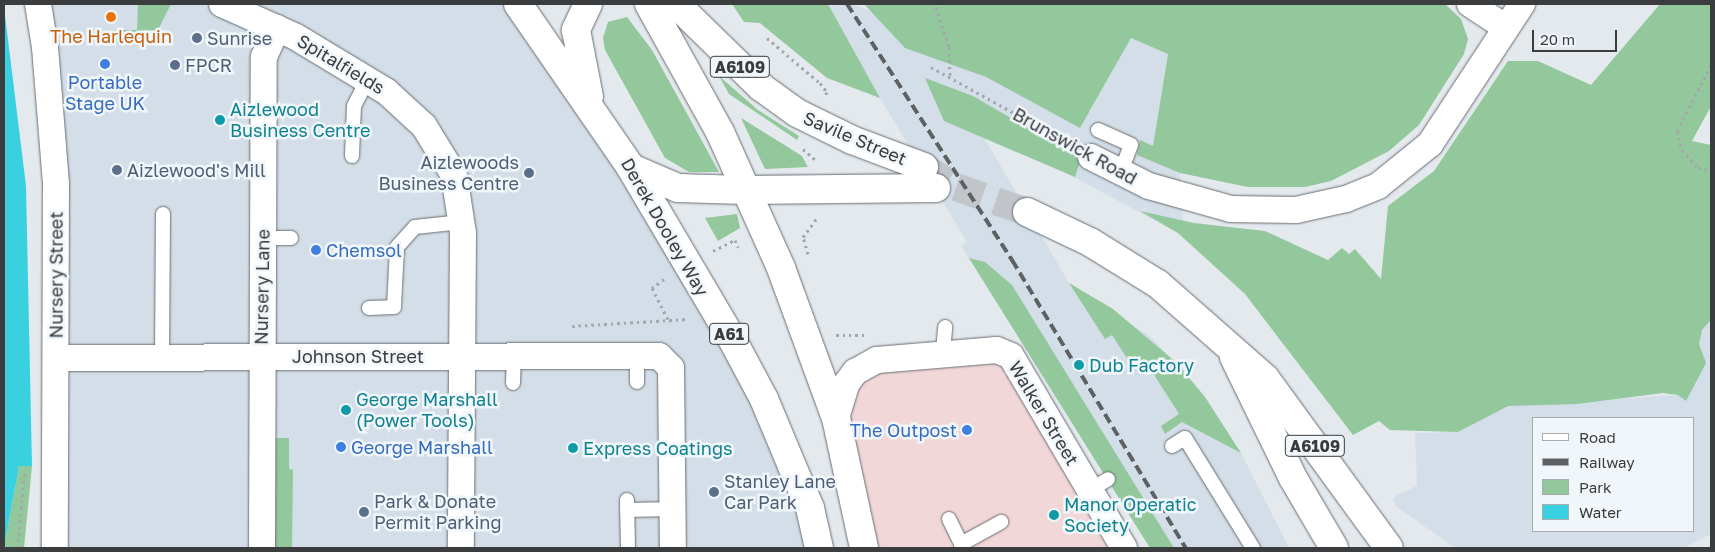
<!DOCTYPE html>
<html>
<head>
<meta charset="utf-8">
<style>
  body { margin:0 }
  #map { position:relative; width:1715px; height:552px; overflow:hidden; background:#e4e9ee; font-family:"Golos Text",sans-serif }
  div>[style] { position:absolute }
  .commercial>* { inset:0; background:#f2d7d8 }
  .built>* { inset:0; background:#d3dee8 }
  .green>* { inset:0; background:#93c79c }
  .water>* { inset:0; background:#39d1df }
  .primary-tunnel>* { height:28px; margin-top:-14px; transform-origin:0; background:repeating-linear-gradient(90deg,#c2c6cb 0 28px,transparent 0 42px) }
  .path>* { height:3px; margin-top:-1.5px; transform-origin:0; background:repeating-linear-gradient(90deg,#a3a7ab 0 2.5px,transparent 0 6.5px) }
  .roads { filter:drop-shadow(0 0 1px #686d71) drop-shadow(0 0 1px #686d71) }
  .service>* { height:14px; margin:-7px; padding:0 7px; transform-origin:7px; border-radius:7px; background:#fff }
  .minor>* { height:26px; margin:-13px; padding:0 13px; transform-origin:13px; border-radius:13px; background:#fff }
  .primary>* { height:28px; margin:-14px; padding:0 14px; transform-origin:14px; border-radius:14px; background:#fff }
  .trunk>* { height:28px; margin:-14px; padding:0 14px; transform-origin:14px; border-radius:14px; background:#fff }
  .rail>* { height:4px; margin-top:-2px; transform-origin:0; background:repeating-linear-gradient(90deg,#5e6163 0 10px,transparent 0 15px) }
  .dots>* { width:14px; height:14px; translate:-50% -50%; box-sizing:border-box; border:2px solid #f1f6fb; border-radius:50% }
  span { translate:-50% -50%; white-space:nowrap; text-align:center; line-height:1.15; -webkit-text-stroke:5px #f1f6fb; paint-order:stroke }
  .shield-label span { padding:1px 4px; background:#f1f6fb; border:1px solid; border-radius:4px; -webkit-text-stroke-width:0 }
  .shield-label { font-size:16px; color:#3a3c3e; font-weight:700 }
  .food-label { font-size:18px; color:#c56008 }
  .service-label { font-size:18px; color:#4e5e75 }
  .left { translate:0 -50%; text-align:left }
  .right { translate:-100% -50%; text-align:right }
  .street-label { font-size:18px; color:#3a3c3e }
  .shop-label { font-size:18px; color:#366cbe }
  .culture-label { font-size:18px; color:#0d838f }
  .frame { position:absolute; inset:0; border:5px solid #3a3c3e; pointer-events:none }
  .legend { position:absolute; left:1532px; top:417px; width:162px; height:115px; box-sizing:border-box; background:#f1f6fb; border:1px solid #a8acaf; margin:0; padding:6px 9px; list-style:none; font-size:15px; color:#3a3c3e }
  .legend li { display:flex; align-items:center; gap:10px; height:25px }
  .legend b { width:25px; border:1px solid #a8acaf }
  .scale { position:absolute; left:1532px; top:30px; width:85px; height:22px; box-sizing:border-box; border:2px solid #3a3c3e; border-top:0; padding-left:6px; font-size:15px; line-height:18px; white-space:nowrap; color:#3a3c3e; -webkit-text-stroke:4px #f1f6fb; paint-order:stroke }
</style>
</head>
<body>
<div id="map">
  <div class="commercial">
    <div style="clip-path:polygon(997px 350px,1124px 548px,864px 548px,840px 397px,855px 372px)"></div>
  </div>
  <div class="built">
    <div style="clip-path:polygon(38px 4px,518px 4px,697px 283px,819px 548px,55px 548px)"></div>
    <div style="clip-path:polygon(828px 4px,851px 4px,887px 16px,922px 53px,986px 77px,1046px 107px,1090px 112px,1131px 37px,1168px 54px,1153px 147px,1180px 173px,1183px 220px,1178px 233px,1070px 175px,983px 136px,1069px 283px,1152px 338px,1205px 397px,1241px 453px,1289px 548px,1150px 548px,961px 246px,967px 242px,880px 98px)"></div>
    <div style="clip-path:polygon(evenodd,1711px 320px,1711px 534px,1683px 548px,1455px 548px,1396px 506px,1393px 500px,1397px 495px,1417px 486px,1415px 433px,1458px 432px,1507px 406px,1678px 395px,1702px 330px,1711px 320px,1534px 418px,1694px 418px,1694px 531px,1534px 531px,1534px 418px)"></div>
  </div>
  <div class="green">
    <div style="clip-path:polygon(138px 4px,171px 4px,153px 40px,110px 45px,111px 30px,137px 30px)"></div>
    <div style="clip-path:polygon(732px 4px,828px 4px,880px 98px,827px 78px,760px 23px,744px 22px)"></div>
    <div style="clip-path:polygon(864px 4px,1445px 4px,1461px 19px,1468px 39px,1464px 54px,1419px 125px,1389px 151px,1331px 181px,1305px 187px,1248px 187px,1180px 173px,1137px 155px,1140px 140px,1153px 146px,1168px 54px,1131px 38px,1080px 128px,986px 77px,905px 48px)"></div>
    <div style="clip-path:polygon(1660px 4px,1711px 4px,1711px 106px,1692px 141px,1711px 145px,1711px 320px,1702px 330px,1699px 344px,1706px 363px,1686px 401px,1678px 395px,1663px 393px,1577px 404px,1508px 406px,1458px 432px,1390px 430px,1379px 421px,1353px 435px,1245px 294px,1178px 233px,1140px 211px,1194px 223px,1265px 231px,1328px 260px,1342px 248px,1349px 254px,1355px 249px,1381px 279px,1388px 206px,1434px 171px,1508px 61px,1538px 61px,1591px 85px)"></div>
    <div style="clip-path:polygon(627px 17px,652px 50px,719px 172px,689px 172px,665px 158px,605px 50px,603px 38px,608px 22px)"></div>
    <div style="clip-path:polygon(719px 76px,758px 110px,799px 136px,797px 140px,729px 94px)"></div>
    <div style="clip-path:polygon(925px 78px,973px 96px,1081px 159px,1075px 177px,944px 121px)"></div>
    <div style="clip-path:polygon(741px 118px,802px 156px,808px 167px,765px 169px)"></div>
    <div style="clip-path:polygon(737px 214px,740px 228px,718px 241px,705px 218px)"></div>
    <div style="clip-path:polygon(969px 258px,985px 262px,1012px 285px,1174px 548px,1150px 548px)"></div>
    <div style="clip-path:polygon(1069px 283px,1113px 309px,1177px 363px,1205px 397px,1241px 453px,1182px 422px,1165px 434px,1161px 426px,1179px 414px,1144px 359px,1132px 366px,1112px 335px,1105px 339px)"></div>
    <div style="clip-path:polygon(274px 438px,289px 438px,289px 469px,293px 470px,292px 548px,274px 548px)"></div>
    <div style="clip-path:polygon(19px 466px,32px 466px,24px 548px,4px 548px)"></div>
  </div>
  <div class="water">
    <div style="clip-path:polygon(4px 7px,26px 186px,32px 466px,19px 466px,4px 548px)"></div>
  </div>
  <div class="primary-tunnel">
    <div style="left:924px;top:167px;width:38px;rotate:32deg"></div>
    <div style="left:956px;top:187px;width:75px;rotate:19.4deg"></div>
  </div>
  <div class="path">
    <div style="left:936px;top:7px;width:42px;rotate:72deg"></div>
    <div style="left:949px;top:47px;width:28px;rotate:88deg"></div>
    <div style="left:767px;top:38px;width:70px;rotate:40.3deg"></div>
    <div style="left:820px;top:83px;width:11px;rotate:52deg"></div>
    <div style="left:827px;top:92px;width:6px;rotate:121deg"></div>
    <div style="left:1711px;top:65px;width:74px;rotate:117.3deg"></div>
    <div style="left:1677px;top:131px;width:20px;rotate:75deg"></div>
    <div style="left:1682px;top:150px;width:24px;rotate:48deg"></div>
    <div style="left:1698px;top:168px;width:13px;rotate:9deg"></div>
    <div style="left:931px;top:67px;width:157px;rotate:29deg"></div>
    <div style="left:803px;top:149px;width:18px;rotate:41deg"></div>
    <div style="left:713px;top:251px;width:25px;rotate:-27deg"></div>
    <div style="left:735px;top:240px;width:8px;rotate:67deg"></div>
    <div style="left:808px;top:254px;width:18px;rotate:-106deg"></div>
    <div style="left:803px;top:237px;width:24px;rotate:-54deg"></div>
    <div style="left:664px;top:279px;width:15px;rotate:143deg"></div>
    <div style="left:652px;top:288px;width:39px;rotate:63deg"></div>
    <div style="left:572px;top:326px;width:116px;rotate:-3.5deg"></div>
    <div style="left:836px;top:335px;width:28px"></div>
    <div style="left:18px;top:548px;width:73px;rotate:-85.3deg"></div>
    <div style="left:24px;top:475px;width:5px;rotate:-11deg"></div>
  </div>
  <div class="roads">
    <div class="service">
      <div style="left:1098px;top:130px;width:36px;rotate:24deg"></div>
      <div style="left:1131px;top:145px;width:30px;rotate:111deg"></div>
      <div style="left:352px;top:156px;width:50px;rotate:-87.7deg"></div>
      <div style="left:354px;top:106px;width:30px;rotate:-63deg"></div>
      <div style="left:262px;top:238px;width:29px"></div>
      <div style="left:369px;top:308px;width:25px;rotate:-2deg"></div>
      <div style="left:394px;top:307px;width:60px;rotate:-87.1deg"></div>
      <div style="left:397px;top:247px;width:27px;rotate:-48deg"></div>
      <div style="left:415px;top:227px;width:47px;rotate:-6.1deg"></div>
      <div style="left:943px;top:352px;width:25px;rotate:-85deg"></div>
      <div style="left:162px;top:357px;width:143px;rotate:-89.6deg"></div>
      <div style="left:637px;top:382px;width:26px;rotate:-90deg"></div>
      <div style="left:513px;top:383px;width:29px;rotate:-88deg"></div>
      <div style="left:1172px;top:446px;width:15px;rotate:-32deg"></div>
      <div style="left:1185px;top:438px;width:129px;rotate:58.3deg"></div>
      <div style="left:1090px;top:490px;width:21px;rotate:-31deg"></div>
      <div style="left:627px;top:500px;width:48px;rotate:88.8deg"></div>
      <div style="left:627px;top:510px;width:46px;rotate:-1.2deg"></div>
      <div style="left:949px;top:519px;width:32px;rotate:64deg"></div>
      <div style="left:961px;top:544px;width:46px;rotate:-28.8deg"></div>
    </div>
    <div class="minor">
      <div style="left:38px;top:4px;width:44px;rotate:80.8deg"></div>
      <div style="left:45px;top:47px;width:137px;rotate:85.4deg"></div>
      <div style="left:56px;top:184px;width:364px;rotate:90.2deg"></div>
      <div style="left:222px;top:4px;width:81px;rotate:24deg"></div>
      <div style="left:296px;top:37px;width:106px;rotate:31.1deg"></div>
      <div style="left:387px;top:92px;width:50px;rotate:42.6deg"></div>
      <div style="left:424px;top:126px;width:57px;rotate:58.5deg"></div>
      <div style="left:454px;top:175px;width:59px;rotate:81.2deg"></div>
      <div style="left:463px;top:233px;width:315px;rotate:90.4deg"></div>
      <div style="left:1470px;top:4px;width:42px;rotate:33.3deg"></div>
      <div style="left:1091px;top:157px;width:65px;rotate:26.6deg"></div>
      <div style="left:1149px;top:186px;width:85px;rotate:15.7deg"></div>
      <div style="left:1231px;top:209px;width:65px;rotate:0.9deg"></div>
      <div style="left:1296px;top:210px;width:51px;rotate:-12.4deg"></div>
      <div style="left:1346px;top:199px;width:35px;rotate:-22deg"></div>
      <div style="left:1378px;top:186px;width:67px;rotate:-38.9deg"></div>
      <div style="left:1430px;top:144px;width:168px;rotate:-56.7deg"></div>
      <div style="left:56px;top:358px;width:603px;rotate:-0.19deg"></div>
      <div style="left:659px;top:356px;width:17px;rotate:45deg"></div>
      <div style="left:671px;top:368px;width:180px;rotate:89.4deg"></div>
      <div style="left:836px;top:418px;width:37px;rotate:-73deg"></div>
      <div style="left:847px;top:383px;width:14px;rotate:-54deg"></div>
      <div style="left:855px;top:372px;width:25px;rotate:-29deg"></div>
      <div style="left:877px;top:360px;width:120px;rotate:-4.8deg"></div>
      <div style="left:997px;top:350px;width:15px;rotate:23deg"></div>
      <div style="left:1011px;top:356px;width:223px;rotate:59.5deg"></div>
      <div style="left:262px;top:548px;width:491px;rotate:-89.8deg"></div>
      <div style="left:264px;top:57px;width:32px;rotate:-66deg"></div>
    </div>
    <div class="primary">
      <div style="left:676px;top:4px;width:119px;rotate:44.3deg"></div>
      <div style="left:761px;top:87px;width:44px;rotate:35.8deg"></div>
      <div style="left:797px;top:113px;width:61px;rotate:26.1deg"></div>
      <div style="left:852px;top:140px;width:77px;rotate:20.6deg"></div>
      <div style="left:743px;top:190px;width:193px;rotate:-0.6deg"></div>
      <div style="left:1027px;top:212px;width:70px;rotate:25.5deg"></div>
      <div style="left:1090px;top:242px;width:80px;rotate:31.7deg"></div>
      <div style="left:1158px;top:284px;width:142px;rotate:41.3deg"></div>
      <div style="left:1265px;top:378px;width:210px;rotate:53.9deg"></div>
      <div style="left:1234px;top:357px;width:135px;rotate:64deg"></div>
      <div style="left:1293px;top:478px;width:81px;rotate:59.6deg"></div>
    </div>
    <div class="trunk">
      <div style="left:518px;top:4px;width:199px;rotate:55.4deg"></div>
      <div style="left:631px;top:168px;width:199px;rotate:59.4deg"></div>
      <div style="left:732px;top:339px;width:68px;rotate:61.9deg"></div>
      <div style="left:764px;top:399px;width:73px;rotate:67.3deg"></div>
      <div style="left:792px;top:466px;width:46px;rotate:66.8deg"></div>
      <div style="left:810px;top:508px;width:41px;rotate:77.3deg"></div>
      <div style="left:588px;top:4px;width:29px;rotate:115deg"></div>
      <div style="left:576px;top:30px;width:68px;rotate:79deg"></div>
      <div style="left:649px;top:4px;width:146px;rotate:61deg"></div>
      <div style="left:720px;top:132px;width:149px;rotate:65.8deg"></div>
      <div style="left:781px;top:268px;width:160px;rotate:69.9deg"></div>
      <div style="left:836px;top:418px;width:133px;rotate:77.8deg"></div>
      <div style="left:631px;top:168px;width:51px;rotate:23.1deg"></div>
      <div style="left:678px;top:188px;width:65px;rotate:1.8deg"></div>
    </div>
  </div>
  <div class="rail">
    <div style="left:847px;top:4px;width:305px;rotate:57.2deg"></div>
    <div style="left:1012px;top:260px;width:336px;rotate:58.9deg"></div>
  </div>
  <div class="dots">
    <div style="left:111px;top:17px;background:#e8710a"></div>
    <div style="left:197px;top:38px;background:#5c6f8a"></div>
    <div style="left:105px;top:64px;background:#3f7fe0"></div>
    <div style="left:175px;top:65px;background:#5c6f8a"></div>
    <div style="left:220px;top:120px;background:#0f9aa8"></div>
    <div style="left:117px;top:170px;background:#5c6f8a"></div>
    <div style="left:529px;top:173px;background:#5c6f8a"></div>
    <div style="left:316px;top:250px;background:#3f7fe0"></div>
    <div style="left:1079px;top:365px;background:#0f9aa8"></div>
    <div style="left:346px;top:410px;background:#0f9aa8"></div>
    <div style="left:967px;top:430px;background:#3f7fe0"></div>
    <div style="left:341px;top:447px;background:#3f7fe0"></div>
    <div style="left:573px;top:448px;background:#0f9aa8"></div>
    <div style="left:714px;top:492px;background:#5c6f8a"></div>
    <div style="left:364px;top:512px;background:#5c6f8a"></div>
    <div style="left:1054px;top:515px;background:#0f9aa8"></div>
  </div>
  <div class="shield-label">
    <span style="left:740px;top:67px">A6109</span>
    <span style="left:729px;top:334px">A61</span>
    <span style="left:1315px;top:446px">A6109</span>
  </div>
  <div class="food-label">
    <span style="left:111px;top:36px">The Harlequin</span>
  </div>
  <div class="service-label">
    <span class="left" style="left:207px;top:38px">Sunrise</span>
    <span class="left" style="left:185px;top:65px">FPCR</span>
    <span class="right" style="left:519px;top:173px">Aizlewoods<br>Business Centre</span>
    <span class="left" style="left:127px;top:170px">Aizlewood's Mill</span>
    <span class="left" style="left:724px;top:492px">Stanley Lane<br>Car Park</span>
    <span class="left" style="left:374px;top:512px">Park &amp; Donate<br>Permit Parking</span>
  </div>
  <div class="street-label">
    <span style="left:341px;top:64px;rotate:31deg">Spitalfields</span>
    <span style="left:855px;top:138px;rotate:23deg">Savile Street</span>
    <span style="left:1075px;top:146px;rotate:29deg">Brunswick Road</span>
    <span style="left:665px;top:227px;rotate:60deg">Derek Dooley Way</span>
    <span style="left:56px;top:275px;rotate:-90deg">Nursery Street</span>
    <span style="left:262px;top:287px;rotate:-89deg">Nursery Lane</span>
    <span style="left:358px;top:356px">Johnson Street</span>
    <span style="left:1044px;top:413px;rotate:59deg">Walker Street</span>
  </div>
  <div class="shop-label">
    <span style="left:105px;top:93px">Portable<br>Stage UK</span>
    <span class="left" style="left:326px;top:250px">Chemsol</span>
    <span class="right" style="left:957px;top:430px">The Outpost</span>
    <span class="left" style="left:351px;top:447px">George Marshall</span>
  </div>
  <div class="culture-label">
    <span class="left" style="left:230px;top:120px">Aizlewood<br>Business Centre</span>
    <span class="left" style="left:1089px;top:365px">Dub Factory</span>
    <span class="left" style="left:356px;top:410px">George Marshall<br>(Power Tools)</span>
    <span class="left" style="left:583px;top:448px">Express Coatings</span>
    <span class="left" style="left:1064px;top:515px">Manor Operatic<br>Society</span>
  </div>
  <div class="frame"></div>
  <ul class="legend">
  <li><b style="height:6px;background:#fff"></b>Road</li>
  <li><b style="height:6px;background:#5e6163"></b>Railway</li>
  <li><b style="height:14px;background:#93c79c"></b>Park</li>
  <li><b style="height:14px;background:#39d1df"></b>Water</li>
  </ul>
  <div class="scale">20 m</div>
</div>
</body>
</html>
